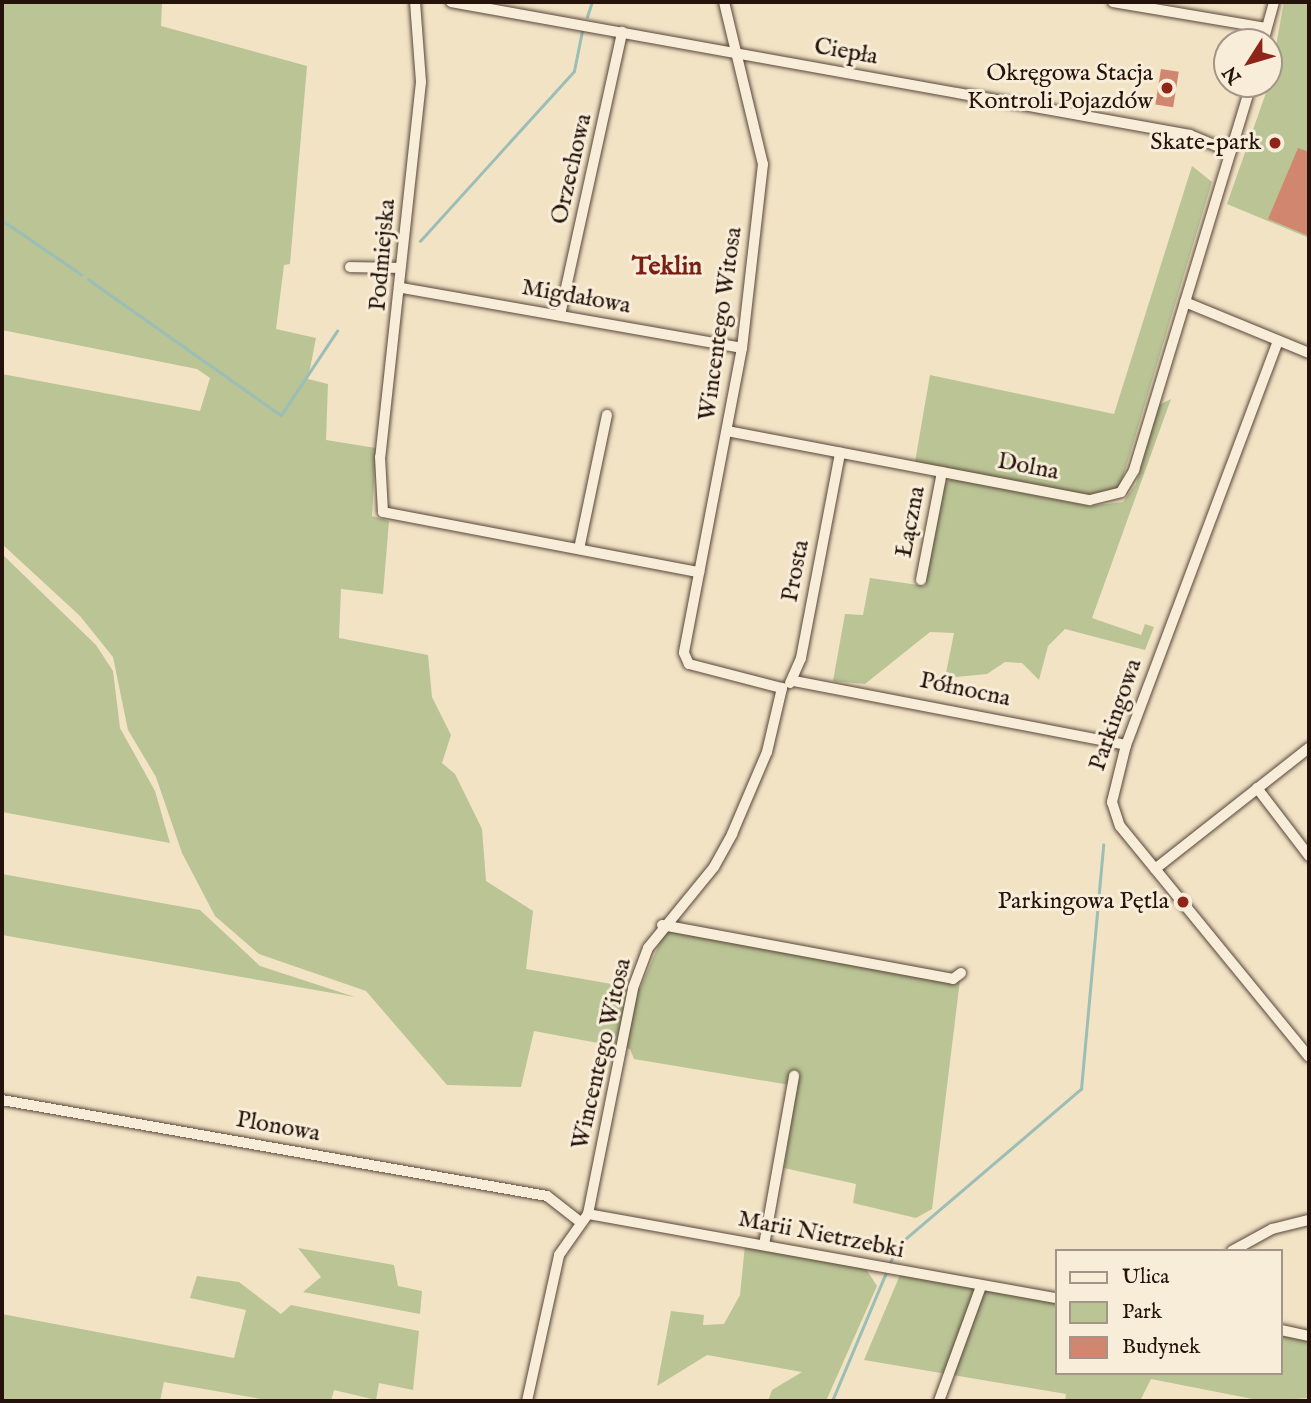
<!DOCTYPE html>
<html>
<head>
<meta charset="utf-8">
<style>
  body { margin:0 }
  #map { position:relative; width:1311px; height:1403px; overflow:hidden; background:#f2e3c5; font-family:"IM FELL English",serif }
  div>[style] { position:absolute }
  .green>* { inset:0; background:#bac495 }
  .stream>* { height:2.5px; margin:-1.25px; padding:0 1.25px; transform-origin:1.25px; border-radius:1.25px; background:#9bbeb6 }
  .building>* { inset:0; background:#d1866f; transform-origin:0 0 }
  .roads { filter:drop-shadow(0 0 2px #58463a) drop-shadow(0 0 2px #58463a) }
  .minor>* { height:10px; margin:-5px; padding:0 5px; transform-origin:5px; border-radius:5px; background:#f7edd9 }
  .dots>* { width:19px; height:19px; translate:-50% -50%; box-sizing:border-box; border:4px solid #f7edd9; border-radius:50% }
  span { translate:-50% -50%; white-space:nowrap; text-align:center; line-height:1.15; -webkit-text-stroke:6px #f7edd9; paint-order:stroke }
  .street-label { font-size:24px; color:#24120b }
  .poi-label { font-size:24px; color:#24120b }
  .right { translate:-100% -50%; text-align:right }
  .neighbourhood-label { font-size:26px; color:#7a1f14; font-weight:700 }
  .frame { position:absolute; inset:0; border:4px solid #24120b; pointer-events:none }
  .legend { position:absolute; left:1055px; top:1249px; width:228px; height:126px; box-sizing:border-box; background:#f7edd9; border:2px solid #a39587; margin:0; padding:9px 12px; list-style:none; font-size:21px; color:#24120b }
  .legend li { display:flex; align-items:center; gap:14px; height:35px }
  .legend b { width:35px; border:2px solid #a39587 }
  .north { position:absolute; left:1213px; top:28px; width:70px; height:70px; box-sizing:border-box; background:#f7edd9; border:2px solid #a39587; border-radius:50%; rotate:233deg; font-size:19px; font-weight:700; line-height:28px; text-align:center; color:#24120b }
  .north::after { content:''; display:block; margin:auto; width:24px; height:32px; background:#8f2418; clip-path:polygon(50% 0,100% 100%,50% 72%,0 100%) }
</style>
</head>
<body>
<div id="map">
  <div class="green">
    <div style="clip-path:polygon(2px 2px,162px 2px,161px 26px,307px 66px,290px 264px,284px 265px,276px 329px,316px 338px,308px 379px,328px 384px,326px 440px,376px 448px,372px 516px,389px 521px,383px 594px,341px 589px,339px 638px,428px 655px,432px 697px,451px 735px,442px 763px,455px 774px,482px 829px,486px 881px,533px 911px,526px 969px,640px 989px,665px 930px,960px 980px,932px 1209px,916px 1218px,853px 1203px,856px 1184px,784px 1168px,797px 1087px,784px 1084px,634px 1059px,630px 1049px,534px 1031px,521px 1087px,447px 1085px,366px 991px,259px 954px,215px 916px,182px 853px,156px 777px,128px 730px,113px 657px,80px 616px,2px 544px,2px 374px,200px 411px,210px 378px,197px 369px,2px 330px)"></div>
    <div style="clip-path:polygon(1284px 2px,1309px 2px,1309px 238px,1227px 204px,1269px 84px)"></div>
    <div style="clip-path:polygon(1192px 166px,1212px 182px,1120px 487px,1093px 497px,915px 462px,930px 375px,1114px 414px)"></div>
    <div style="clip-path:polygon(1171px 399px,1092px 618px,1141px 635px,1145px 624px,1154px 627px,1145px 650px,1065px 629px,1048px 646px,1039px 680px,1022px 663px,1005px 662px,987px 674px,945px 678px,954px 633px,930px 632px,865px 684px,833px 681px,845px 614px,863px 615px,870px 578px,925px 586px,943px 485px,951px 479px,1090px 506px,1123px 502px,1136px 484px,1159px 405px)"></div>
    <div style="clip-path:polygon(2px 554px,96px 645px,113px 671px,120px 728px,155px 791px,170px 843px,2px 812px)"></div>
    <div style="clip-path:polygon(2px 874px,200px 910px,260px 966px,355px 997px,2px 935px)"></div>
    <div style="clip-path:polygon(745px 1245px,866px 1269px,877px 1286px,826px 1401px,768px 1401px,772px 1390px,802px 1372px,707px 1355px,657px 1386px,671px 1311px,704px 1315px,703px 1325px,724px 1324px,740px 1295px)"></div>
    <div style="clip-path:polygon(298px 1248px,394px 1265px,398px 1286px,422px 1291px,420px 1314px,303px 1292px,321px 1277px)"></div>
    <div style="clip-path:polygon(900px 1275px,1057px 1303px,1057px 1373px,1281px 1373px,1281px 1335px,1309px 1340px,1309px 1398px,1263px 1401px,1151px 1379px,1140px 1401px,1065px 1401px,1066px 1394px,864px 1360px)"></div>
    <div style="clip-path:polygon(197px 1276px,239px 1282px,281px 1314px,291px 1305px,419px 1331px,413px 1390px,379px 1383px,376px 1400px,334px 1390px,331px 1401px,273px 1401px,164px 1382px,160px 1401px,2px 1401px,2px 1314px,234px 1358px,246px 1310px,190px 1298px)"></div>
  </div>
  <div class="stream">
    <div style="left:587px;top:17px;width:16px;rotate:-72deg"></div>
    <div style="left:2px;top:220px;width:96px;rotate:34.4deg"></div>
    <div style="left:420px;top:241px;width:229px;rotate:-47.8deg"></div>
    <div style="left:574px;top:71px;width:41px;rotate:-78.7deg"></div>
    <div style="left:88px;top:279px;width:236px;rotate:35.2deg"></div>
    <div style="left:281px;top:415px;width:101px;rotate:-56.3deg"></div>
    <div style="left:890px;top:1263px;width:18px;rotate:-68deg"></div>
    <div style="left:897px;top:1246px;width:242px;rotate:-40.5deg"></div>
    <div style="left:1081px;top:1089px;width:245px;rotate:-84.8deg"></div>
    <div style="left:832px;top:1401px;width:137px;rotate:-67.2deg"></div>
  </div>
  <div class="building">
    <div style="left:1161px;top:69px;width:18px;height:36px;rotate:9deg"></div>
    <div style="clip-path:polygon(1298px 148px,1309px 152px,1309px 236px,1268px 219px)"></div>
  </div>
  <div class="roads">
    <div class="minor">
      <div style="left:415px;top:2px;width:80px;rotate:85.7deg"></div>
      <div style="left:421px;top:82px;width:377px;rotate:96.2deg"></div>
      <div style="left:380px;top:457px;width:55px;rotate:86.9deg"></div>
      <div style="left:383px;top:512px;width:322px;rotate:10.8deg"></div>
      <div style="left:451px;top:2px;width:751px;rotate:10.2deg"></div>
      <div style="left:1190px;top:135px;width:44px;rotate:22.5deg"></div>
      <div style="left:724px;top:2px;width:167px;rotate:76.5deg"></div>
      <div style="left:763px;top:164px;width:185px;rotate:96.5deg"></div>
      <div style="left:742px;top:348px;width:310px;rotate:100.8deg"></div>
      <div style="left:684px;top:653px;width:12px;rotate:66deg"></div>
      <div style="left:689px;top:664px;width:96px;rotate:14.5deg"></div>
      <div style="left:1113px;top:2px;width:155px;rotate:9.6deg"></div>
      <div style="left:1263px;top:42px;width:41px;rotate:-74.6deg"></div>
      <div style="left:350px;top:267px;width:50px;rotate:1.1deg"></div>
      <div style="left:402px;top:288px;width:345px;rotate:10deg"></div>
      <div style="left:1185px;top:302px;width:134px;rotate:22.4deg"></div>
      <div style="left:560px;top:315px;width:290px;rotate:-77.6deg"></div>
      <div style="left:1278px;top:341px;width:432px;rotate:110.6deg"></div>
      <div style="left:1126px;top:745px;width:59px;rotate:103.8deg"></div>
      <div style="left:1112px;top:802px;width:25px;rotate:72deg"></div>
      <div style="left:1120px;top:826px;width:298px;rotate:50.7deg"></div>
      <div style="left:727px;top:431px;width:369px;rotate:10.8deg"></div>
      <div style="left:1090px;top:500px;width:32px;rotate:-14deg"></div>
      <div style="left:1121px;top:492px;width:26px;rotate:-59deg"></div>
      <div style="left:1134px;top:470px;width:403px;rotate:-73.1deg"></div>
      <div style="left:579px;top:549px;width:137px;rotate:-78.2deg"></div>
      <div style="left:921px;top:580px;width:110px;rotate:-79deg"></div>
      <div style="left:794px;top:681px;width:338px;rotate:10.9deg"></div>
      <div style="left:790px;top:683px;width:27px;rotate:-66deg"></div>
      <div style="left:801px;top:658px;width:209px;rotate:-79.2deg"></div>
      <div style="left:1257px;top:788px;width:86px;rotate:52.6deg"></div>
      <div style="left:1155px;top:869px;width:196px;rotate:-38.2deg"></div>
      <div style="left:662px;top:925px;width:296px;rotate:10.5deg"></div>
      <div style="left:953px;top:979px;width:10px;rotate:-37deg"></div>
      <div style="left:2px;top:1100px;width:553px;rotate:9.99deg"></div>
      <div style="left:547px;top:1196px;width:39px;rotate:38deg"></div>
      <div style="left:588px;top:1214px;width:230px;rotate:-78.7deg"></div>
      <div style="left:633px;top:988px;width:43px;rotate:-69.4deg"></div>
      <div style="left:648px;top:948px;width:104px;rotate:-50.8deg"></div>
      <div style="left:714px;top:867px;width:38px;rotate:-61deg"></div>
      <div style="left:732px;top:834px;width:89px;rotate:-66.9deg"></div>
      <div style="left:767px;top:752px;width:66px;rotate:-76.8deg"></div>
      <div style="left:764px;top:1245px;width:172px;rotate:-79.9deg"></div>
      <div style="left:1232px;top:1251px;width:46px;rotate:-28.8deg"></div>
      <div style="left:1272px;top:1229px;width:38px;rotate:-14deg"></div>
      <div style="left:1281px;top:1330px;width:29px;rotate:12deg"></div>
      <div style="left:527px;top:1401px;width:149px;rotate:-77.6deg"></div>
      <div style="left:559px;top:1255px;width:50px;rotate:-54.7deg"></div>
      <div style="left:588px;top:1214px;width:476px;rotate:10.2deg"></div>
      <div style="left:939px;top:1401px;width:122px;rotate:-69.9deg"></div>
    </div>
  </div>
  <div class="dots">
    <div style="left:1167px;top:88px;background:#8f2418"></div>
    <div style="left:1275px;top:143px;background:#8f2418"></div>
    <div style="left:1183px;top:902px;background:#8f2418"></div>
  </div>
  <div class="street-label">
    <span style="left:846px;top:52px;rotate:10deg">Ciepła</span>
    <span style="left:572px;top:169px;rotate:-77deg">Orzechowa</span>
    <span style="left:383px;top:255px;rotate:-85deg">Podmiejska</span>
    <span style="left:576px;top:297px;rotate:10deg">Migdałowa</span>
    <span style="left:721px;top:324px;rotate:-82deg">Wincentego Witosa</span>
    <span style="left:1028px;top:467px;rotate:11deg">Dolna</span>
    <span style="left:911px;top:522px;rotate:-79deg">Łączna</span>
    <span style="left:796px;top:571px;rotate:-79deg">Prosta</span>
    <span style="left:965px;top:690px;rotate:12deg">Północna</span>
    <span style="left:1116px;top:715px;rotate:-71deg">Parkingowa</span>
    <span style="left:602px;top:1054px;rotate:-77deg">Wincentego Witosa</span>
    <span style="left:278px;top:1127px;rotate:10deg">Plonowa</span>
    <span style="left:821px;top:1235px;rotate:11deg">Marii Nietrzebki</span>
  </div>
  <div class="poi-label">
    <span class="right" style="left:1153px;top:88px">Okręgowa Stacja<br>Kontroli Pojazdów</span>
    <span class="right" style="left:1261px;top:143px">Skate-park</span>
    <span class="right" style="left:1169px;top:902px">Parkingowa Pętla</span>
  </div>
  <div class="neighbourhood-label">
    <span style="left:667px;top:267px">Teklin</span>
  </div>
  <div class="frame"></div>
  <ul class="legend">
  <li><b style="height:9px;background:#f7edd9"></b>Ulica</li>
  <li><b style="height:19px;background:#bac495"></b>Park</li>
  <li><b style="height:19px;background:#d1866f"></b>Budynek</li>
  </ul>
  <div class="north">N</div>
</div>
</body>
</html>
